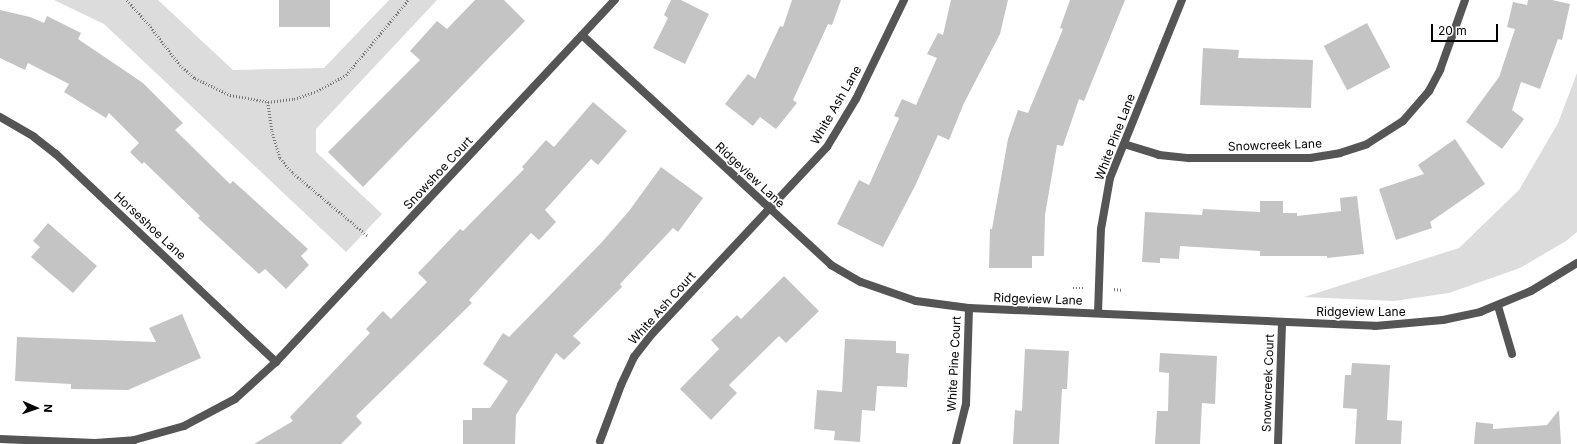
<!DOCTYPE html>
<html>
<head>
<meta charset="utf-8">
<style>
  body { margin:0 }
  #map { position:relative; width:1577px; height:444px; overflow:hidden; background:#fff; font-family:Inter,sans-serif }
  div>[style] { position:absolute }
  .green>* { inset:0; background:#dcdcdc }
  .building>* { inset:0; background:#c4c4c4; transform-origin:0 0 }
  .path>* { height:2.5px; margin-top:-1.25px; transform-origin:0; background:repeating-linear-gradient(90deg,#777 0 1px,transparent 0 3px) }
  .street>* { height:8px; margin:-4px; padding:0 4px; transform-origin:4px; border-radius:4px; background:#555 }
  span { translate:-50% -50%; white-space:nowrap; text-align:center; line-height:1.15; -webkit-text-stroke:3.5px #fff; paint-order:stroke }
  .street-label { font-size:12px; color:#000 }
  .north { position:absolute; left:16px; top:388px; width:40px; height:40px; -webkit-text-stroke:3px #fff; paint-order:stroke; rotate:92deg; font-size:11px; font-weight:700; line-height:16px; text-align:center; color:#000 }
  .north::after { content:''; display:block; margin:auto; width:14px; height:18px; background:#000; clip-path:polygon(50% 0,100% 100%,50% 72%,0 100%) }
  .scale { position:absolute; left:1431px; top:24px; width:67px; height:18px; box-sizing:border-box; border:2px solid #000; border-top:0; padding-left:5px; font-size:12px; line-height:14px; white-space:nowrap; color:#000; -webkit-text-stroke:3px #fff; paint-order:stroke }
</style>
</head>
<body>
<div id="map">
  <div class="green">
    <div style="clip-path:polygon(54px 0,158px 0,233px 70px,324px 68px,389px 0,437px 0,316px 129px,316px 152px,382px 214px,346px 252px,104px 24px)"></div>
    <div style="clip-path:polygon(1577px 73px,1577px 232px,1566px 241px,1520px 268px,1449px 293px,1394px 301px,1304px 297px,1459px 248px,1519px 190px,1558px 123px)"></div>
  </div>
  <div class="building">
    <div style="left:279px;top:0;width:51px;height:27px"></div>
    <div style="clip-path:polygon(475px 0,504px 0,525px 21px,363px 187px,328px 152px,420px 60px,410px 51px,437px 21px,447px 29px)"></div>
    <div style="clip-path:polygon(671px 0,681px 0,709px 14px,685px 64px,653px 48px,668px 18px,664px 15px)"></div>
    <div style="clip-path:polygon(792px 0,841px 0,832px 25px,828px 24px,793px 100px,797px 103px,776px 129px,760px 117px,753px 126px,725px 104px,748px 74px,755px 79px,780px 26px,783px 27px)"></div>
    <div style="clip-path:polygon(951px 0,1008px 0,1000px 34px,964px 103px,949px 140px,938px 135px,915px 186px,883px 247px,837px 224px,859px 180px,869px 185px,899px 118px,894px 116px,902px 99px,916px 105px,937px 58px,927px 54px,938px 33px,943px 35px)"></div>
    <div style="clip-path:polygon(1070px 0,1125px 0,1084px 101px,1079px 99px,1063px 146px,1057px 145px,1045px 215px,1044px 256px,1032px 256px,1032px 268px,989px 268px,990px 229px,992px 229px,1008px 139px,1018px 110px,1028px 113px,1063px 29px,1060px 28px)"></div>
    <div style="clip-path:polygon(1528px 0,1552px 0,1570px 4px,1562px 40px,1558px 39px,1540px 89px,1521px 82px,1512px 110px,1524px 119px,1502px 149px,1466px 122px,1499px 77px,1515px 29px,1507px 27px,1513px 2px,1527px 5px)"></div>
    <div style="clip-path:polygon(0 10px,30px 17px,44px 23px,47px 16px,81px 33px,78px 39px,143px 83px,183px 123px,175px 130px,230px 184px,233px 181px,308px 249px,301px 256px,309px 265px,286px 289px,265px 269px,259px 274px,198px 218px,200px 216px,144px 162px,142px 164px,130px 152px,139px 143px,109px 113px,106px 118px,64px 92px,69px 84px,28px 63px,25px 70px,0 58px)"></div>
    <div style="left:1367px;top:23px;width:50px;height:49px;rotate:62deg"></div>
    <div style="clip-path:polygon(1203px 48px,1239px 50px,1238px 58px,1313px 60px,1311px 108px,1200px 105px)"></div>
    <div style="clip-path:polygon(593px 102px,627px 131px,598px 165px,591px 159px,545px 210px,556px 222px,539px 240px,531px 233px,469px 300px,472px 303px,356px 416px,362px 423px,341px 444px,254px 444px,293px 421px,290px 417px,370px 333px,366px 329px,383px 311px,391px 319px,427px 282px,418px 273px,460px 229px,463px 231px,524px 169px,522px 167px,546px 140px,554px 147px)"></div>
    <div style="clip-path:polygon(1455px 139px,1485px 184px,1430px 222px,1432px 228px,1396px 240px,1379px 189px,1424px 174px,1418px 165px)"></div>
    <div style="clip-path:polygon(661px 167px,703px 198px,678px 232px,673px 228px,620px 284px,622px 287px,573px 336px,581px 343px,564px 360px,556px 353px,516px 415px,515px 444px,463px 444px,463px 420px,472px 420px,472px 408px,490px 408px,508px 381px,483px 364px,503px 333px,509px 337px,602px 242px,629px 211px)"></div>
    <div style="clip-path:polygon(1357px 196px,1364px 254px,1327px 258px,1327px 256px,1260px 256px,1260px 251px,1180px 246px,1179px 259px,1160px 258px,1160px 263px,1142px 262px,1145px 212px,1202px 215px,1203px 209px,1260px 212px,1260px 201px,1283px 201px,1283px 213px,1297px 213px,1297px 216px,1341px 211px,1340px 198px)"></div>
    <div style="clip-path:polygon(48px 223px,97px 266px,73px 293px,31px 257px,40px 247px,33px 241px)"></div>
    <div style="clip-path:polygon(784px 276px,819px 311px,786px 343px,779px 336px,729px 385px,737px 393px,711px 420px,680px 389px,719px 349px,711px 340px,737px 315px,741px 319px)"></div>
    <div style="clip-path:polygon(182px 314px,201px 358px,128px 390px,71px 389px,71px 384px,15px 381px,17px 337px,156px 342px,149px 328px)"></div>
    <div style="clip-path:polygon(845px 339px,896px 341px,896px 353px,909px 354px,907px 387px,877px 386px,875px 411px,862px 410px,860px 442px,834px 440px,835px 431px,814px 429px,817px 390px,842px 392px)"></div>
    <div style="clip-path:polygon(1025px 349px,1069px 351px,1067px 389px,1062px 389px,1059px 444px,1013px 444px,1015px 410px,1022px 411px)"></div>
    <div style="clip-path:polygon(1160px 353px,1217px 356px,1215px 404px,1202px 403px,1200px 444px,1155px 444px,1157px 411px,1168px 411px,1169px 373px,1159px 372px)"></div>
    <div style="clip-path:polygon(1352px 363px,1390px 365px,1387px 420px,1402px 421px,1401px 444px,1355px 444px,1357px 409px,1343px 408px,1345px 375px,1351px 375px)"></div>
    <div style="clip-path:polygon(1559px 410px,1561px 444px,1474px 444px,1476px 422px,1493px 424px,1493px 429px,1547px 425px)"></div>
  </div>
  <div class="path">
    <div style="left:127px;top:0;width:30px;rotate:48deg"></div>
    <div style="left:147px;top:22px;width:54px;rotate:52.5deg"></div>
    <div style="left:180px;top:65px;width:20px;rotate:41deg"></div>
    <div style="left:195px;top:78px;width:39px;rotate:26deg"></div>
    <div style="left:230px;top:95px;width:39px;rotate:10deg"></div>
    <div style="left:268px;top:102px;width:26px;rotate:-7deg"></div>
    <div style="left:294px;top:99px;width:24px;rotate:-19deg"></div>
    <div style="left:317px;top:91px;width:33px;rotate:-29deg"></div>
    <div style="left:346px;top:75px;width:97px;rotate:-50.4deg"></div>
    <div style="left:268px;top:102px;width:29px;rotate:82deg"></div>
    <div style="left:272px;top:131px;width:28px;rotate:73deg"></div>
    <div style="left:280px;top:158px;width:20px;rotate:49deg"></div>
    <div style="left:293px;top:173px;width:97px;rotate:40deg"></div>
    <div style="left:1073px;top:288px;width:12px"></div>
    <div style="left:1114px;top:289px;width:9px;rotate:6deg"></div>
  </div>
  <div class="street">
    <div style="left:582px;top:35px;width:339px;rotate:42.7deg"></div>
    <div style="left:831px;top:265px;width:34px;rotate:30deg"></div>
    <div style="left:861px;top:282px;width:58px;rotate:19.1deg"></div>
    <div style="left:916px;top:301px;width:53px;rotate:7.5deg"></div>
    <div style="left:969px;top:308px;width:406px;rotate:2.5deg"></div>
    <div style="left:1375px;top:326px;width:68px;rotate:-5deg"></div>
    <div style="left:1443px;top:320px;width:38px;rotate:-12deg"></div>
    <div style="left:1480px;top:312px;width:55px;rotate:-22.4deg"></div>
    <div style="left:1531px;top:291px;width:54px;rotate:-31.3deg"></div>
    <div style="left:0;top:117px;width:39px;rotate:30deg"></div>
    <div style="left:34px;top:137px;width:28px;rotate:38deg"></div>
    <div style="left:56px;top:154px;width:303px;rotate:43.4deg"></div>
    <div style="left:1124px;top:144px;width:37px;rotate:17deg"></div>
    <div style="left:1159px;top:155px;width:30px;rotate:6deg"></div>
    <div style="left:1189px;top:158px;width:121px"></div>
    <div style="left:1310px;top:158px;width:30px;rotate:-9deg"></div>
    <div style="left:1340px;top:153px;width:28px;rotate:-18deg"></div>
    <div style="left:1367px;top:144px;width:43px;rotate:-32.6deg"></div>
    <div style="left:1403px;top:121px;width:40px;rotate:-49deg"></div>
    <div style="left:1429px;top:91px;width:24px;rotate:-62deg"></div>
    <div style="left:1440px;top:70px;width:74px;rotate:-70.3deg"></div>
    <div style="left:1498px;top:306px;width:50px;rotate:73.7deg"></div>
    <div style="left:1098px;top:313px;width:84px;rotate:-88deg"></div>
    <div style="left:1101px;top:229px;width:52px;rotate:-80deg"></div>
    <div style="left:1110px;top:178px;width:192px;rotate:-68deg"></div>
    <div style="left:0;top:439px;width:95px;rotate:2.4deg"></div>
    <div style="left:95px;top:443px;width:39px;rotate:-4deg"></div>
    <div style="left:134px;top:440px;width:52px;rotate:-15.6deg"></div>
    <div style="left:184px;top:426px;width:58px;rotate:-27.9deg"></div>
    <div style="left:235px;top:399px;width:55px;rotate:-42.1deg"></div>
    <div style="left:276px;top:362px;width:496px;rotate:-46.9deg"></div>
    <div style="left:600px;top:441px;width:60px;rotate:-69.4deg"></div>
    <div style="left:621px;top:385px;width:31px;rotate:-65deg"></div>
    <div style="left:634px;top:357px;width:29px;rotate:-52deg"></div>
    <div style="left:652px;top:334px;width:256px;rotate:-46.9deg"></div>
    <div style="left:827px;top:147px;width:56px;rotate:-58.9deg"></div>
    <div style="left:856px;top:99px;width:110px;rotate:-64.1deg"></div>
    <div style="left:956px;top:444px;width:41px;rotate:-76deg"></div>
    <div style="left:966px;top:404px;width:96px;rotate:-88.2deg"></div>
    <div style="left:1278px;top:444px;width:121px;rotate:-88.1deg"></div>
  </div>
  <div class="street-label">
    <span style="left:836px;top:105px;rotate:-60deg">White Ash Lane</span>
    <span style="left:1115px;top:137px;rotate:-69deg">White Pine Lane</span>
    <span style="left:1275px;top:145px;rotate:-2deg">Snowcreek Lane</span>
    <span style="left:438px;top:173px;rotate:-47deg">Snowshoe Court</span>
    <span style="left:750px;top:175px;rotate:43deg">Ridgeview Lane</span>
    <span style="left:150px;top:226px;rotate:43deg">Horseshoe Lane</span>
    <span style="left:1038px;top:299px;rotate:2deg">Ridgeview Lane</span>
    <span style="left:662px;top:308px;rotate:-48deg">White Ash Court</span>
    <span style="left:1361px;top:312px">Ridgeview Lane</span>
    <span style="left:954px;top:364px;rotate:-87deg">White Pine Court</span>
    <span style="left:1268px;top:383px;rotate:-88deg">Snowcreek Court</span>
  </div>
  <div class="north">N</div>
  <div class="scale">20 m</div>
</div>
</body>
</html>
